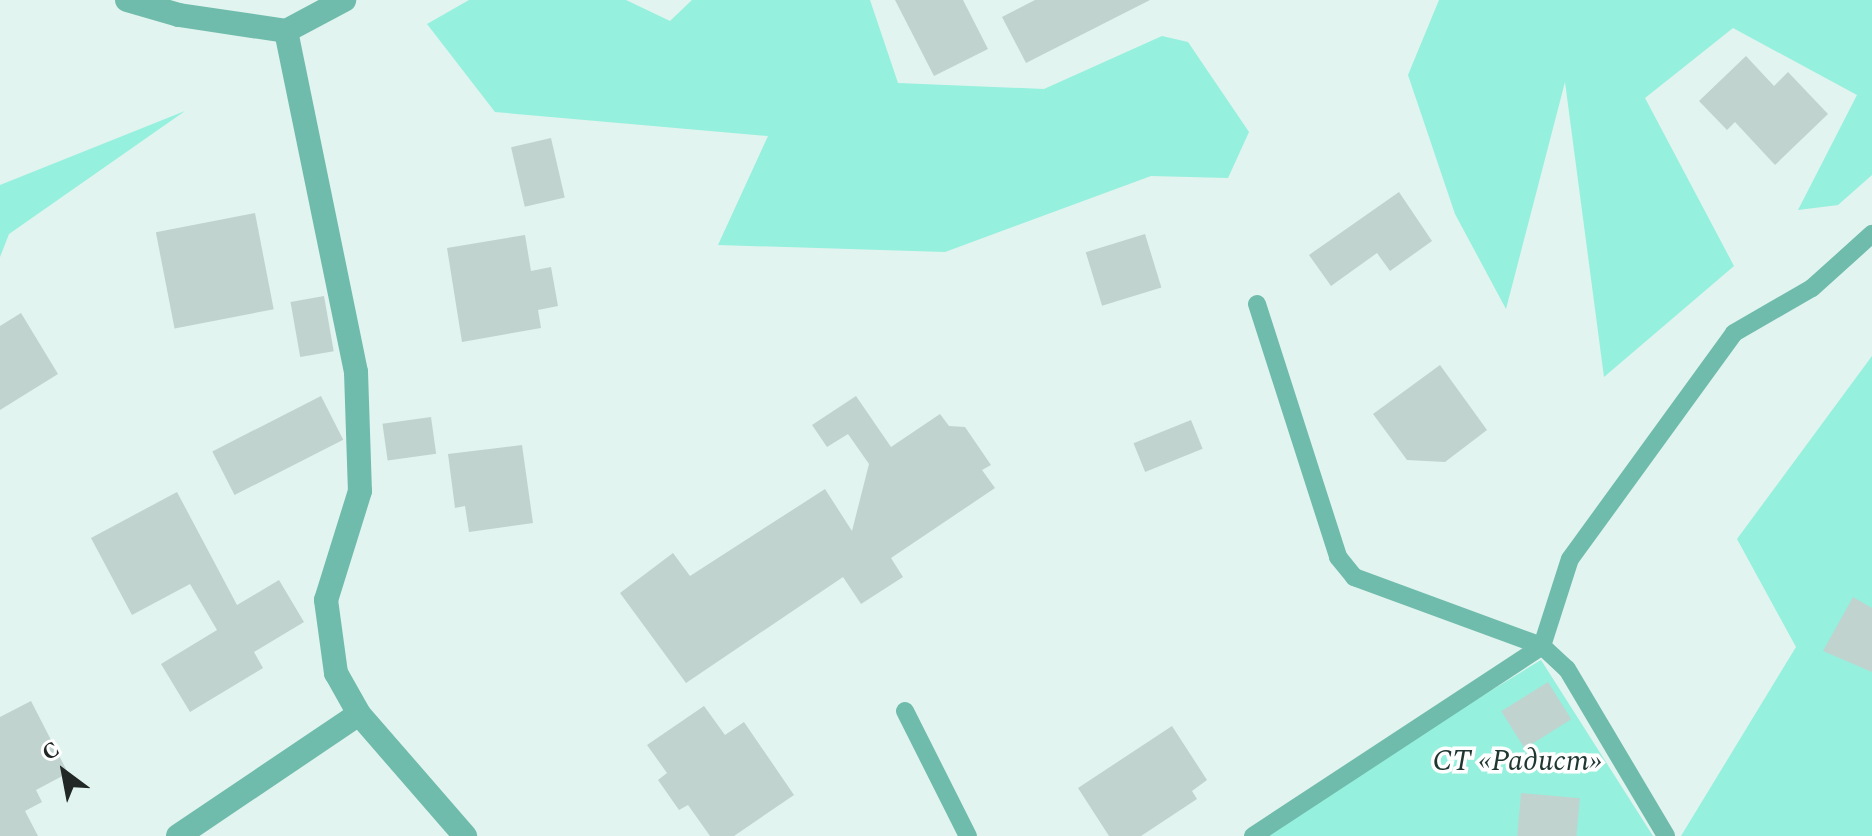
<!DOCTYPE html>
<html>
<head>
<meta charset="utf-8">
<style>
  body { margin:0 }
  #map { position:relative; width:1872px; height:836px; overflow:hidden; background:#e1f4ef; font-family:Spectral,serif }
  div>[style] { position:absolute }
  .green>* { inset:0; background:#95f0dd }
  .building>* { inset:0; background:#c1d3cf; transform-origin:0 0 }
  .service>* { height:18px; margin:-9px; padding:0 9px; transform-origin:9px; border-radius:9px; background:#6fbcac }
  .minor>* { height:24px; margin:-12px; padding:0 12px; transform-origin:12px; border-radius:12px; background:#6fbcac }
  span { translate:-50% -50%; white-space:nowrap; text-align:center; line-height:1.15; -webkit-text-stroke:7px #fff; paint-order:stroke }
  .park-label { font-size:30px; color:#1f3631; font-style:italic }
  .north { position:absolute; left:24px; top:732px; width:80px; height:80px; -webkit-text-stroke:6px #fff; paint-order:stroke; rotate:328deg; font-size:22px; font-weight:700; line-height:32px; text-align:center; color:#212826 }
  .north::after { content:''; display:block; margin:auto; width:28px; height:36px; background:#212826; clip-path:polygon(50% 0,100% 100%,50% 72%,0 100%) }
</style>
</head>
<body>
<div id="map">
  <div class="green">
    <div style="clip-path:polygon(469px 0,626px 0,670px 21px,692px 0,870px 0,898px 83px,1044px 89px,1162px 36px,1188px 42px,1249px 132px,1228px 178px,1151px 176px,945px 252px,718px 245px,768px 136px,495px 112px,427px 24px)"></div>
    <div style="clip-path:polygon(1439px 0,1872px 0,1872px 175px,1838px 205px,1798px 210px,1857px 95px,1733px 28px,1645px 98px,1734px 266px,1604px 377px,1565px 82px,1506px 309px,1455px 214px,1408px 75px)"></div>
    <div style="clip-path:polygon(185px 111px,9px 234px,0 257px,0 185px)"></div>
    <div style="clip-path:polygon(1872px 356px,1872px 836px,1681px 836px,1796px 647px,1737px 539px)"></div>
    <div style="clip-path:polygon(1541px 660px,1653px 836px,1252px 836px)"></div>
  </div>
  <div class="building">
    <div style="clip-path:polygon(895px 0,963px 0,988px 49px,934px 76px)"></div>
    <div style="clip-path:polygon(1035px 0,1150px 0,1026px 63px,1002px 17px)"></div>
    <div style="clip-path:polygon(1746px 56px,1774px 86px,1788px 72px,1828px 114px,1775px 165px,1735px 122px,1727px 130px,1699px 101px)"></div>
    <div style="left:551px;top:138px;width:61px;height:41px;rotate:77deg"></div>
    <div style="clip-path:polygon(1399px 192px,1432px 241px,1390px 271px,1377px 253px,1331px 286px,1309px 255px)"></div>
    <div style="left:255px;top:213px;width:98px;height:101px;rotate:79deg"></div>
    <div style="left:1145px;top:234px;width:56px;height:62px;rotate:73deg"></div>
    <div style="clip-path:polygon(525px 235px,531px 271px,551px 267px,558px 306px,538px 310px,541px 328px,462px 342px,447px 248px)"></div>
    <div style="left:324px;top:296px;width:56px;height:34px;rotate:80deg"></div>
    <div style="clip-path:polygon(21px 313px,58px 374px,0 410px,0 326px)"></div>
    <div style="clip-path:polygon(1440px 365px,1487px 430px,1445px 462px,1407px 460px,1373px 414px)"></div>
    <div style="left:321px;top:396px;width:49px;height:122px;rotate:63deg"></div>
    <div style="clip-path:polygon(856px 396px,891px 447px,940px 414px,949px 426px,965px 427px,991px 465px,982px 470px,995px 488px,891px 558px,903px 577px,861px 604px,843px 577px,686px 683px,620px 593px,673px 553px,690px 576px,825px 489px,852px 531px,869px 464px,848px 434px,827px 447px,812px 425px)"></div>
    <div style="left:431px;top:417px;width:37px;height:49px;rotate:82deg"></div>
    <div style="left:1191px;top:420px;width:31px;height:62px;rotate:68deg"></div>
    <div style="clip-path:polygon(522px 445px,533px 523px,469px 532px,465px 506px,455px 508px,448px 454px)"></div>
    <div style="clip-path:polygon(177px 492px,237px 605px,279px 580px,304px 622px,254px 652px,263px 668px,190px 712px,161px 664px,217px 630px,190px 584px,132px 615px,91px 538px)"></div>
    <div style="clip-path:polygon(1853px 597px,1872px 608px,1872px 672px,1823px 651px)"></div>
    <div style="left:1548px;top:682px;width:44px;height:55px;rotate:58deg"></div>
    <div style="clip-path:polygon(31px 701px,68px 773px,36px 790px,42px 802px,25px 811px,38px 836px,0 836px,0 717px)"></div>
    <div style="clip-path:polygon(704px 706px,725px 735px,744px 722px,794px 795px,734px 836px,710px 836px,688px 805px,679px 810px,658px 780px,667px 773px,647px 745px)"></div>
    <div style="clip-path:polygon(1172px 726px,1207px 780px,1192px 791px,1197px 799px,1141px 836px,1109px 836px,1078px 788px)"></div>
    <div style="left:1521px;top:793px;width:59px;height:43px;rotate:5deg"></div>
  </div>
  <div class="service">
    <div style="left:1257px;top:304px;width:266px;rotate:72.2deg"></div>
    <div style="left:1338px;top:557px;width:26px;rotate:51deg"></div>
    <div style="left:1354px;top:577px;width:200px;rotate:20.2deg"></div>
    <div style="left:1542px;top:646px;width:34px;rotate:43deg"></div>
    <div style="left:1567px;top:669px;width:194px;rotate:59.3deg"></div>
    <div style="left:905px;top:711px;width:140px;rotate:63.3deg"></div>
    <div style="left:1253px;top:836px;width:346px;rotate:-33.3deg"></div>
    <div style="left:1542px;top:646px;width:91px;rotate:-72.2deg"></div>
    <div style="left:1570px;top:559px;width:279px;rotate:-54deg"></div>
    <div style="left:1734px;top:333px;width:90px;rotate:-30deg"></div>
    <div style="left:1812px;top:288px;width:81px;rotate:-42deg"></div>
  </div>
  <div class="minor">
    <div style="left:127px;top:0;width:54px;rotate:16.1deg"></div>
    <div style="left:179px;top:15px;width:108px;rotate:8.5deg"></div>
    <div style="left:286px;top:31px;width:66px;rotate:-28.1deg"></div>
    <div style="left:286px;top:31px;width:348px;rotate:78.4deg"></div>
    <div style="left:356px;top:372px;width:119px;rotate:88.1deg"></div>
    <div style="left:360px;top:491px;width:114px;rotate:107.3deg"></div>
    <div style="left:326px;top:600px;width:74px;rotate:82.2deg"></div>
    <div style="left:336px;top:673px;width:47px;rotate:60.7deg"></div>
    <div style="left:359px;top:714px;width:162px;rotate:49deg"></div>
    <div style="left:178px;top:836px;width:218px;rotate:-34deg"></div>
  </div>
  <div class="park-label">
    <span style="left:1517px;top:761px">СТ «Радист»</span>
  </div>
  <div class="north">С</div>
</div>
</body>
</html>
